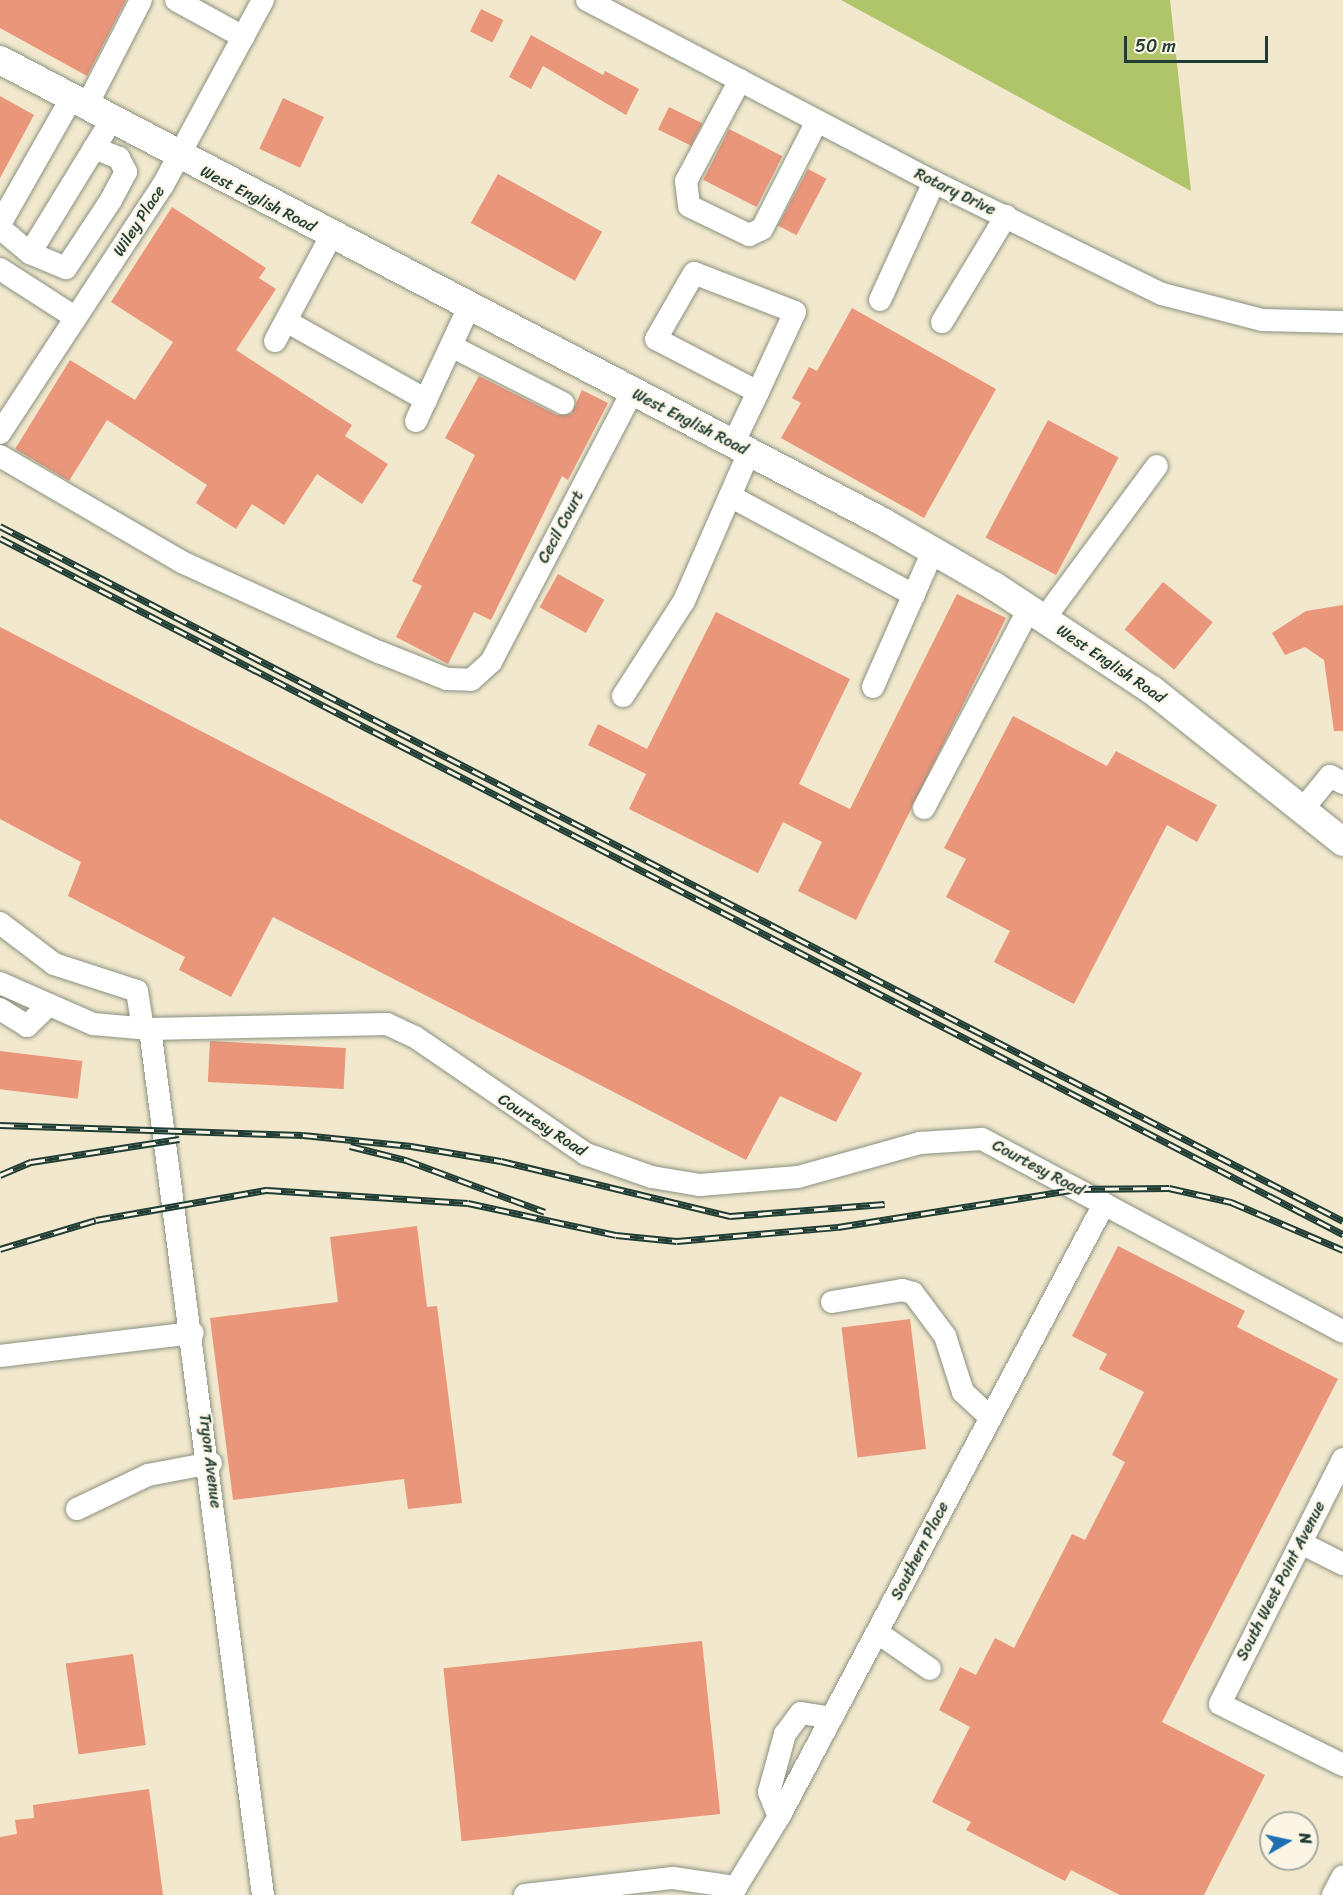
<!DOCTYPE html>
<html>
<head>
<meta charset="utf-8">
<style>
  body { margin:0 }
  #map { position:relative; width:1343px; height:1895px; overflow:hidden; background:#f2e8cd; font-family:Sriracha,sans-serif }
  div>[style] { position:absolute }
  .green>* { inset:0; background:#b0c56a }
  .building>* { inset:0; background:#ea967b; transform-origin:0 0 }
  .roads { filter:drop-shadow(0 0 2px #889280) drop-shadow(0 0 2px #889280) }
  .minor>* { height:22px; margin:-11px; padding:0 11px; transform-origin:11px; border-radius:11px; background:#fff }
  .major>* { height:28px; margin:-14px; padding:0 14px; transform-origin:14px; border-radius:14px; background:#fff }
  .rail>* { height:7px; margin-top:-3.5px; transform-origin:0; background:repeating-linear-gradient(90deg,#fcf5e5 0 14px,#1f3d34 0 28px); box-sizing:border-box; border-block:2px solid #1f3d34 }
  span { translate:-50% -50%; white-space:nowrap; text-align:center; line-height:1.15; -webkit-text-stroke:4.5px #fcf5e5; paint-order:stroke }
  .street-label { font-size:16px; color:#1f3d34 }
  .north { position:absolute; left:1259px; top:1811px; width:60px; height:60px; box-sizing:border-box; background:#fcf5e5; border:2px solid #a4ab9e; border-radius:50%; rotate:81deg; font-size:16px; font-weight:700; line-height:24px; text-align:center; color:#1f3d34 }
  .north::after { content:''; display:block; margin:auto; width:21px; height:27px; background:#1f6fb2; clip-path:polygon(50% 0,100% 100%,50% 72%,0 100%) }
  .scale { position:absolute; left:1124px; top:36px; width:144px; height:27px; box-sizing:border-box; border:3px solid #1f3d34; border-top:0; padding-left:8px; font-size:18px; line-height:21px; white-space:nowrap; color:#1f3d34; -webkit-text-stroke:4px #fcf5e5; paint-order:stroke }
</style>
</head>
<body>
<div id="map">
  <div class="green">
    <div style="clip-path:polygon(841px 0,1170px 0,1191px 191px)"></div>
  </div>
  <div class="building">
    <div style="clip-path:polygon(0 0,126px 0,87px 76px,0 28px)"></div>
    <div style="left:481px;top:9px;width:25px;height:25px;rotate:26deg"></div>
    <div style="clip-path:polygon(531px 35px,603px 75px,605px 71px,639px 89px,626px 115px,543px 66px,531px 89px,509px 77px)"></div>
    <div style="clip-path:polygon(0 96px,34px 115px,0 178px)"></div>
    <div style="left:283px;top:98px;width:45px;height:56px;rotate:25deg"></div>
    <div style="left:669px;top:107px;width:37px;height:25px;rotate:26deg"></div>
    <div style="left:729px;top:129px;width:60px;height:57px;rotate:27deg"></div>
    <div style="left:808px;top:169px;width:21px;height:64px;rotate:28deg"></div>
    <div style="left:498px;top:174px;width:119px;height:56px;rotate:29deg"></div>
    <div style="clip-path:polygon(172px 207px,266px 268px,259px 278px,276px 289px,236px 350px,352px 425px,345px 436px,388px 464px,362px 504px,317px 474px,284px 525px,252px 504px,236px 529px,196px 503px,207px 485px,107px 420px,69px 481px,15px 449px,70px 360px,135px 400px,173px 342px,111px 302px)"></div>
    <div style="clip-path:polygon(852px 308px,996px 389px,924px 518px,781px 438px,801px 403px,792px 398px,809px 367px,817px 371px)"></div>
    <div style="clip-path:polygon(479px 376px,557px 415px,571px 414px,582px 390px,608px 403px,568px 480px,562px 476px,491px 620px,474px 612px,448px 664px,396px 637px,422px 586px,412px 581px,475px 455px,445px 438px)"></div>
    <div style="left:1048px;top:420px;width:80px;height:133px;rotate:28deg"></div>
    <div style="left:558px;top:574px;width:53px;height:38px;rotate:29deg"></div>
    <div style="left:1163px;top:582px;width:64px;height:61px;rotate:39deg"></div>
    <div style="clip-path:polygon(957px 594px,1006px 618px,856px 920px,798px 891px,822px 842px,783px 822px,758px 873px,629px 809px,646px 774px,588px 745px,598px 724px,647px 749px,716px 612px,850px 679px,799px 784px,850px 809px)"></div>
    <div style="clip-path:polygon(1343px 605px,1343px 731px,1334px 731px,1324px 660px,1305px 647px,1285px 655px,1272px 633px,1306px 611px)"></div>
    <div style="clip-path:polygon(0 627px,862px 1073px,836px 1122px,780px 1096px,746px 1160px,273px 917px,231px 997px,179px 970px,185px 957px,68px 896px,81px 862px,0 819px)"></div>
    <div style="clip-path:polygon(1013px 716px,1107px 766px,1116px 751px,1217px 805px,1197px 842px,1167px 825px,1074px 1004px,994px 962px,1010px 931px,946px 897px,966px 859px,944px 848px)"></div>
    <div style="left:210px;top:1041px;width:136px;height:41px;rotate:3deg"></div>
    <div style="left:0;top:1051px;width:83px;height:38px;rotate:7deg"></div>
    <div style="clip-path:polygon(417px 1226px,427px 1307px,437px 1306px,462px 1503px,408px 1509px,404px 1479px,233px 1500px,210px 1318px,338px 1302px,330px 1237px)"></div>
    <div style="clip-path:polygon(1118px 1246px,1245px 1311px,1237px 1327px,1338px 1379px,1162px 1722px,1265px 1775px,1204px 1895px,1120px 1895px,1071px 1870px,1065px 1881px,966px 1830px,971px 1822px,932px 1802px,970px 1727px,939px 1710px,960px 1667px,976px 1675px,995px 1638px,1014px 1648px,1072px 1534px,1085px 1540px,1125px 1462px,1112px 1455px,1144px 1392px,1099px 1369px,1107px 1354px,1072px 1336px)"></div>
    <div style="left:910px;top:1319px;width:131px;height:69px;rotate:83deg"></div>
    <div style="left:702px;top:1641px;width:174px;height:260px;rotate:84deg"></div>
    <div style="left:133px;top:1654px;width:92px;height:68px;rotate:82deg"></div>
    <div style="clip-path:polygon(149px 1789px,163px 1895px,0 1895px,0 1837px,17px 1834px,15px 1820px,34px 1818px,33px 1805px)"></div>
  </div>
  <div class="roads">
    <div class="minor">
      <div style="left:176px;top:0;width:77px;rotate:28.9deg"></div>
      <div style="left:587px;top:0;width:392px;rotate:27.7deg"></div>
      <div style="left:934px;top:182px;width:254px;rotate:26.2deg"></div>
      <div style="left:1162px;top:294px;width:103px;rotate:14.6deg"></div>
      <div style="left:1262px;top:320px;width:81px;rotate:1.4deg"></div>
      <div style="left:740px;top:80px;width:115px;rotate:118.1deg"></div>
      <div style="left:686px;top:181px;width:25px;rotate:83deg"></div>
      <div style="left:689px;top:206px;width:67px;rotate:25.8deg"></div>
      <div style="left:749px;top:235px;width:14px;rotate:-25deg"></div>
      <div style="left:762px;top:229px;width:121px;rotate:-63deg"></div>
      <div style="left:86px;top:107px;width:120px;rotate:-62.8deg"></div>
      <div style="left:0;top:224px;width:144px;rotate:-60.4deg"></div>
      <div style="left:0;top:228px;width:39px;rotate:40deg"></div>
      <div style="left:30px;top:253px;width:155px;rotate:-58.5deg"></div>
      <div style="left:30px;top:253px;width:39px;rotate:23deg"></div>
      <div style="left:66px;top:268px;width:82px;rotate:-56.5deg"></div>
      <div style="left:111px;top:200px;width:32px;rotate:-62deg"></div>
      <div style="left:126px;top:172px;width:16px;rotate:-117deg"></div>
      <div style="left:119px;top:158px;width:27px;rotate:-158deg"></div>
      <div style="left:0;top:269px;width:90px;rotate:32.8deg"></div>
      <div style="left:880px;top:300px;width:130px;rotate:-65.4deg"></div>
      <div style="left:286px;top:321px;width:161px;rotate:29.4deg"></div>
      <div style="left:942px;top:322px;width:124px;rotate:-58.9deg"></div>
      <div style="left:275px;top:341px;width:119px;rotate:-61.9deg"></div>
      <div style="left:451px;top:346px;width:126px;rotate:27deg"></div>
      <div style="left:416px;top:421px;width:126px;rotate:-65.1deg"></div>
      <div style="left:0;top:433px;width:297px;rotate:-56.7deg"></div>
      <div style="left:163px;top:185px;width:210px;rotate:-61.6deg"></div>
      <div style="left:733px;top:444px;width:58px;rotate:-64.3deg"></div>
      <div style="left:758px;top:392px;width:88px;rotate:-65.2deg"></div>
      <div style="left:795px;top:312px;width:108px;rotate:-158.9deg"></div>
      <div style="left:694px;top:273px;width:76px;rotate:119.9deg"></div>
      <div style="left:656px;top:339px;width:115px;rotate:27.5deg"></div>
      <div style="left:0;top:456px;width:211px;rotate:30.2deg"></div>
      <div style="left:182px;top:562px;width:217px;rotate:24.6deg"></div>
      <div style="left:379px;top:652px;width:73px;rotate:21.7deg"></div>
      <div style="left:447px;top:679px;width:24px;rotate:2deg"></div>
      <div style="left:471px;top:680px;width:27px;rotate:-42deg"></div>
      <div style="left:491px;top:662px;width:305px;rotate:-62.4deg"></div>
      <div style="left:730px;top:496px;width:209px;rotate:28.3deg"></div>
      <div style="left:1044px;top:619px;width:190px;rotate:-53.6deg"></div>
      <div style="left:873px;top:687px;width:149px;rotate:-66.2deg"></div>
      <div style="left:623px;top:696px;width:113px;rotate:-57.3deg"></div>
      <div style="left:684px;top:601px;width:163px;rotate:-66.4deg"></div>
      <div style="left:924px;top:808px;width:225px;rotate:-62.2deg"></div>
      <div style="left:1302px;top:810px;width:44px;rotate:-50.5deg"></div>
      <div style="left:1330px;top:776px;width:15px;rotate:28deg"></div>
      <div style="left:0;top:923px;width:68px;rotate:37.2deg"></div>
      <div style="left:54px;top:964px;width:87px;rotate:18deg"></div>
      <div style="left:137px;top:991px;width:37px;rotate:81deg"></div>
      <div style="left:0;top:983px;width:102px;rotate:23.8deg"></div>
      <div style="left:93px;top:1024px;width:57px;rotate:5deg"></div>
      <div style="left:150px;top:1029px;width:237px;rotate:-1.2deg"></div>
      <div style="left:387px;top:1024px;width:31px;rotate:25deg"></div>
      <div style="left:415px;top:1037px;width:207px;rotate:34.4deg"></div>
      <div style="left:586px;top:1154px;width:70px;rotate:19.2deg"></div>
      <div style="left:652px;top:1177px;width:49px;rotate:9.5deg"></div>
      <div style="left:700px;top:1185px;width:98px;rotate:-4.7deg"></div>
      <div style="left:798px;top:1177px;width:127px;rotate:-15.6deg"></div>
      <div style="left:920px;top:1143px;width:62px;rotate:-3.7deg"></div>
      <div style="left:982px;top:1139px;width:409px;rotate:28.1deg"></div>
      <div style="left:0;top:1009px;width:32px;rotate:32deg"></div>
      <div style="left:27px;top:1026px;width:30px;rotate:-44deg"></div>
      <div style="left:150px;top:1029px;width:873px;rotate:82.57deg"></div>
      <div style="left:832px;top:1302px;width:71px;rotate:-9.7deg"></div>
      <div style="left:902px;top:1290px;width:11px;rotate:15deg"></div>
      <div style="left:913px;top:1293px;width:54px;rotate:53.3deg"></div>
      <div style="left:945px;top:1336px;width:59px;rotate:72.2deg"></div>
      <div style="left:963px;top:1392px;width:37px;rotate:43deg"></div>
      <div style="left:0;top:1356px;width:194px;rotate:-6.8deg"></div>
      <div style="left:1343px;top:1459px;width:274px;rotate:116.7deg"></div>
      <div style="left:1220px;top:1704px;width:137px;rotate:26.4deg"></div>
      <div style="left:77px;top:1509px;width:79px;rotate:-25.6deg"></div>
      <div style="left:148px;top:1475px;width:64px;rotate:-10.8deg"></div>
      <div style="left:1301px;top:1543px;width:47px;rotate:26.6deg"></div>
      <div style="left:878px;top:1633px;width:63px;rotate:34.7deg"></div>
      <div style="left:779px;top:1817px;width:27px;rotate:-112deg"></div>
      <div style="left:769px;top:1792px;width:60px;rotate:-74.6deg"></div>
      <div style="left:785px;top:1734px;width:26px;rotate:-53deg"></div>
      <div style="left:801px;top:1713px;width:31px;rotate:9deg"></div>
      <div style="left:525px;top:1895px;width:149px;rotate:-6.6deg"></div>
      <div style="left:673px;top:1878px;width:64px;rotate:8.1deg"></div>
      <div style="left:731px;top:1895px;width:94px;rotate:-58.5deg"></div>
      <div style="left:780px;top:1815px;width:692px;rotate:-62.06deg"></div>
      <div style="left:1333px;top:1895px;width:21px;rotate:-62deg"></div>
    </div>
    <div class="major">
      <div style="left:0;top:60px;width:997px;rotate:27.62deg"></div>
      <div style="left:883px;top:522px;width:128px;rotate:30deg"></div>
      <div style="left:994px;top:586px;width:189px;rotate:33.4deg"></div>
      <div style="left:1152px;top:690px;width:244px;rotate:38.5deg"></div>
    </div>
  </div>
  <div class="rail">
    <div style="left:0;top:526px;width:1512px;rotate:27.36deg"></div>
    <div style="left:0;top:538px;width:1513px;rotate:27.4deg"></div>
    <div style="left:0;top:1125px;width:303px;rotate:1.9deg"></div>
    <div style="left:303px;top:1135px;width:109px;rotate:5.8deg"></div>
    <div style="left:411px;top:1146px;width:91px;rotate:9.5deg"></div>
    <div style="left:501px;top:1161px;width:236px;rotate:13.5deg"></div>
    <div style="left:730px;top:1216px;width:155px;rotate:-4.4deg"></div>
    <div style="left:350px;top:1146px;width:58px;rotate:14deg"></div>
    <div style="left:406px;top:1160px;width:148px;rotate:20.5deg"></div>
    <div style="left:0;top:1175px;width:34px;rotate:-23deg"></div>
    <div style="left:31px;top:1162px;width:150px;rotate:-8.8deg"></div>
    <div style="left:0;top:1249px;width:100px;rotate:-16.8deg"></div>
    <div style="left:96px;top:1220px;width:174px;rotate:-10deg"></div>
    <div style="left:267px;top:1190px;width:201px;rotate:3.7deg"></div>
    <div style="left:468px;top:1203px;width:151px;rotate:12.2deg"></div>
    <div style="left:616px;top:1235px;width:61px;rotate:5.6deg"></div>
    <div style="left:677px;top:1241px;width:162px;rotate:-5deg"></div>
    <div style="left:838px;top:1227px;width:242px;rotate:-9deg"></div>
    <div style="left:1077px;top:1189px;width:92px;rotate:-0.6deg"></div>
    <div style="left:1169px;top:1188px;width:64px;rotate:12.7deg"></div>
    <div style="left:1231px;top:1202px;width:122px;rotate:23.2deg"></div>
  </div>
  <div class="street-label">
    <span style="left:955px;top:192px;rotate:26deg">Rotary Drive</span>
    <span style="left:258px;top:199px;rotate:27deg">West English Road</span>
    <span style="left:139px;top:221px;rotate:-57deg">Wiley Place</span>
    <span style="left:690px;top:422px;rotate:27deg">West English Road</span>
    <span style="left:561px;top:527px;rotate:-62deg">Cecil Court</span>
    <span style="left:1111px;top:664px;rotate:34deg">West English Road</span>
    <span style="left:542px;top:1125px;rotate:33deg">Courtesy Road</span>
    <span style="left:1038px;top:1168px;rotate:28deg">Courtesy Road</span>
    <span style="left:210px;top:1461px;rotate:83deg">Tryon Avenue</span>
    <span style="left:920px;top:1551px;rotate:-63deg">Southern Place</span>
    <span style="left:1281px;top:1581px;rotate:-63deg">South West Point Avenue</span>
  </div>
  <div class="north">N</div>
  <div class="scale">50 m</div>
</div>
</body>
</html>
